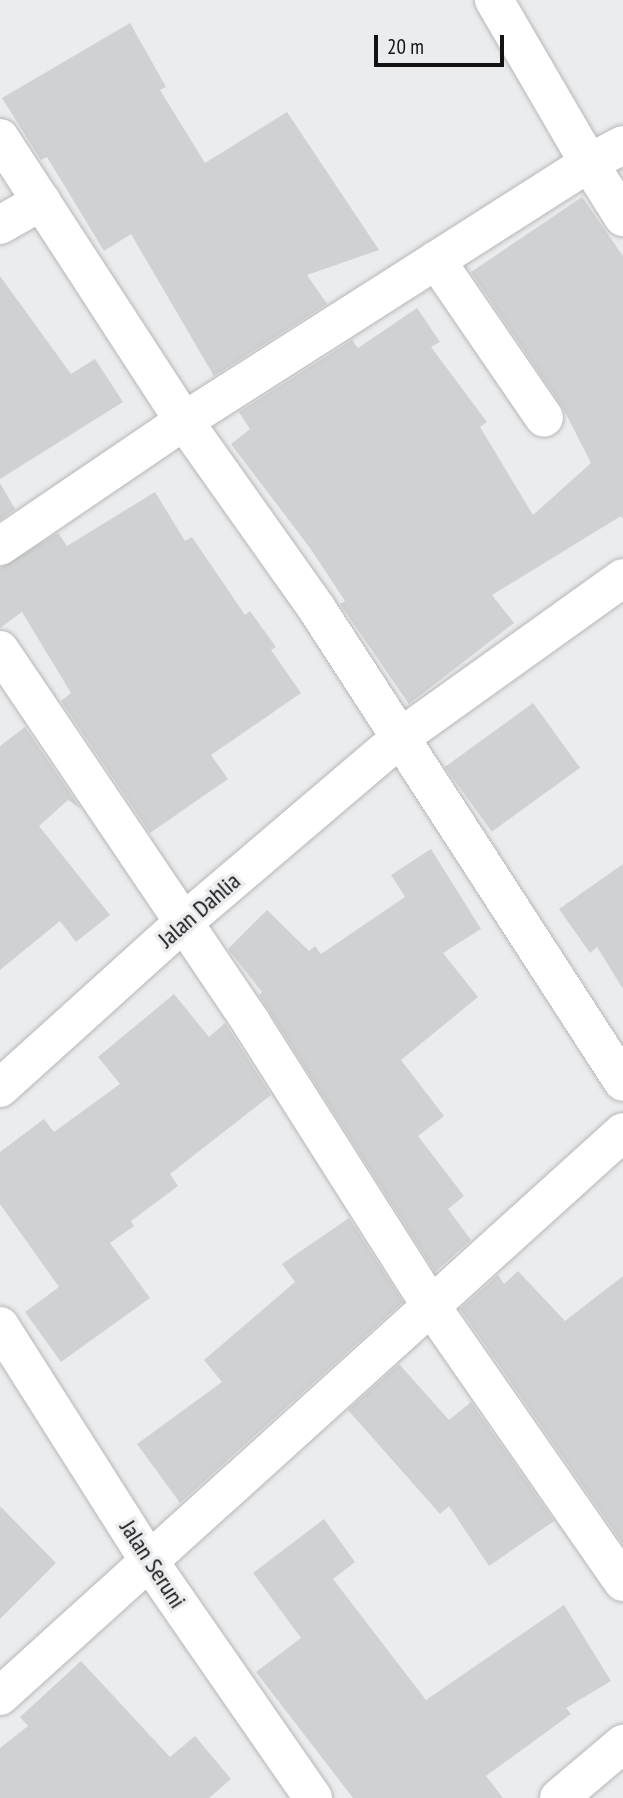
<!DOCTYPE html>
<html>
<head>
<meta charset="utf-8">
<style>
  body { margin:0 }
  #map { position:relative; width:623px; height:1798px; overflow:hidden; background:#ebecee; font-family:"PT Sans Narrow",sans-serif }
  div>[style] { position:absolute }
  .building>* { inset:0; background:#d0d1d2; transform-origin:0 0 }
  .roads { filter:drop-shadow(0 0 2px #b6b7b8) drop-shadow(0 0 2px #b6b7b8) }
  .minor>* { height:38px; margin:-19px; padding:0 19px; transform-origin:19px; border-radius:19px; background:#fff }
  span { translate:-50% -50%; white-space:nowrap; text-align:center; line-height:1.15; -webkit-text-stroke:7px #ebecee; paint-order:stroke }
  .street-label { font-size:24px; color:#131314 }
  .scale { position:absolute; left:374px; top:35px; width:130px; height:32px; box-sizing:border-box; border:4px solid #131314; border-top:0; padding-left:9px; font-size:21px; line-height:24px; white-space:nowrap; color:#131314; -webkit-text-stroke:5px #ebecee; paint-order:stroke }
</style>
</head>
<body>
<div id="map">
  <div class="building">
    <div style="clip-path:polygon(130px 23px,166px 87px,160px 90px,205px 163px,287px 112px,379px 250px,307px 275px,327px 304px,214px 376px,131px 234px,104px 251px,47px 157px,41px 160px,2px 98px)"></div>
    <div style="clip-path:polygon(582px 197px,623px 256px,623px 519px,621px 516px,492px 595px,514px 623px,409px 704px,340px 604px,345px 601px,310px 548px,231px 444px,250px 429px,239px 412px,352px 340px,358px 348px,417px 308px,440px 342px,431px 347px,487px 422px,480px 427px,533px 515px,591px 463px,562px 406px,471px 272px)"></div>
    <div style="clip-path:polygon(0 276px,71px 374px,95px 359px,123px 402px,0 479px)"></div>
    <div style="clip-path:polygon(0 483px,15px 509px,0 520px)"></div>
    <div style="clip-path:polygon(155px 492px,185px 541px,192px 537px,245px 615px,250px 611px,276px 647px,271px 650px,301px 693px,211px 755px,228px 779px,150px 833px,61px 701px,71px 693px,22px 612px,0 628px,0 568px,58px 533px,67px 546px)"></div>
    <div style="left:533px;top:703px;width:80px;height:109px;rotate:54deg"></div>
    <div style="clip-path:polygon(25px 727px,81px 809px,68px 800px,39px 826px,110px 915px,76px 942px,60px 921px,0 970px,0 746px)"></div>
    <div style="clip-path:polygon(431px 849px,481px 929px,443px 953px,478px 997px,401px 1060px,444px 1116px,418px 1136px,464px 1196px,448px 1209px,471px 1240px,435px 1272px,259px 995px,262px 992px,228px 949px,267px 910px,309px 951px,315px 946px,321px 954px,405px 897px,391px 875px)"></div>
    <div style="clip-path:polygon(623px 864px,623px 989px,597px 947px,590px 953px,559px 909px)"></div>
    <div style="clip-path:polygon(174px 994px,209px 1037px,225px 1023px,271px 1095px,170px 1174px,178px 1186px,131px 1221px,134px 1226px,110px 1243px,150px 1298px,61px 1362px,25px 1312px,59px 1287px,0 1204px,0 1152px,44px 1119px,54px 1132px,120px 1084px,98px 1057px)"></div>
    <div style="clip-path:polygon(349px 1218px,403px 1302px,180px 1503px,137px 1444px,222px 1382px,204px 1360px,295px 1282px,282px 1264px)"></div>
    <div style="clip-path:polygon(518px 1271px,565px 1321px,623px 1276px,623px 1544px,460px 1309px,498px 1275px,504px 1284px)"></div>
    <div style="clip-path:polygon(399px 1364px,449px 1420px,471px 1402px,554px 1521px,489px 1566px,449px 1506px,440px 1514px,348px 1410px)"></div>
    <div style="clip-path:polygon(0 1506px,56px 1563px,0 1619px)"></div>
    <div style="clip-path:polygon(324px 1519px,355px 1562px,333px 1579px,426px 1700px,564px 1605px,611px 1681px,566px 1708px,571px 1714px,486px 1776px,503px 1798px,353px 1798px,256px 1672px,301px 1638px,253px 1573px)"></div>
    <div style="clip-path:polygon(81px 1661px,170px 1757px,195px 1736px,231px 1779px,209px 1798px,0 1798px,0 1748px,28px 1726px,20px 1717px)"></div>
  </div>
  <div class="roads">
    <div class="minor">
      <div style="left:494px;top:0;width:189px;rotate:59.8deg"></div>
      <div style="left:589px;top:163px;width:38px;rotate:-28deg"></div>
      <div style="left:0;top:138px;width:338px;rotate:57deg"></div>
      <div style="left:184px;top:421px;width:230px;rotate:54.7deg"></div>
      <div style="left:317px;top:609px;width:563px;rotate:57.1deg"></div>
      <div style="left:0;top:225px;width:48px;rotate:-29.7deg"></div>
      <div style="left:436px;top:260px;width:191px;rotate:55.6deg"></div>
      <div style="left:0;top:546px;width:222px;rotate:-34.2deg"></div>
      <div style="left:184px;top:421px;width:480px;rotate:-32.5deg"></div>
      <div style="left:589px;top:163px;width:64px;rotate:57.8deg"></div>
      <div style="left:0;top:650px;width:451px;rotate:56deg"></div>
      <div style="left:252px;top:1024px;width:334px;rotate:57.6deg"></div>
      <div style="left:431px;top:1306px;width:336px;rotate:55.2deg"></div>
      <div style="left:0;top:1088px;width:248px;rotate:-42.1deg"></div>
      <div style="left:184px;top:922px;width:285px;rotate:-40.4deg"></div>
      <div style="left:401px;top:737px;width:273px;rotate:-35.6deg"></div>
      <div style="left:0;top:1326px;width:278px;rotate:57.6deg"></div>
      <div style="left:149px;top:1561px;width:288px;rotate:55.3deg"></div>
      <div style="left:0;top:1696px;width:840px;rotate:-42.15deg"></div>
      <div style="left:559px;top:1798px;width:84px;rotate:-40.2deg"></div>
    </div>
  </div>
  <div class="street-label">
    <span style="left:199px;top:910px;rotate:-41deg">Jalan Dahlia</span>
    <span style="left:153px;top:1564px;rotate:57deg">Jalan Seruni</span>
  </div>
  <div class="scale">20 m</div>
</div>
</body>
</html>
